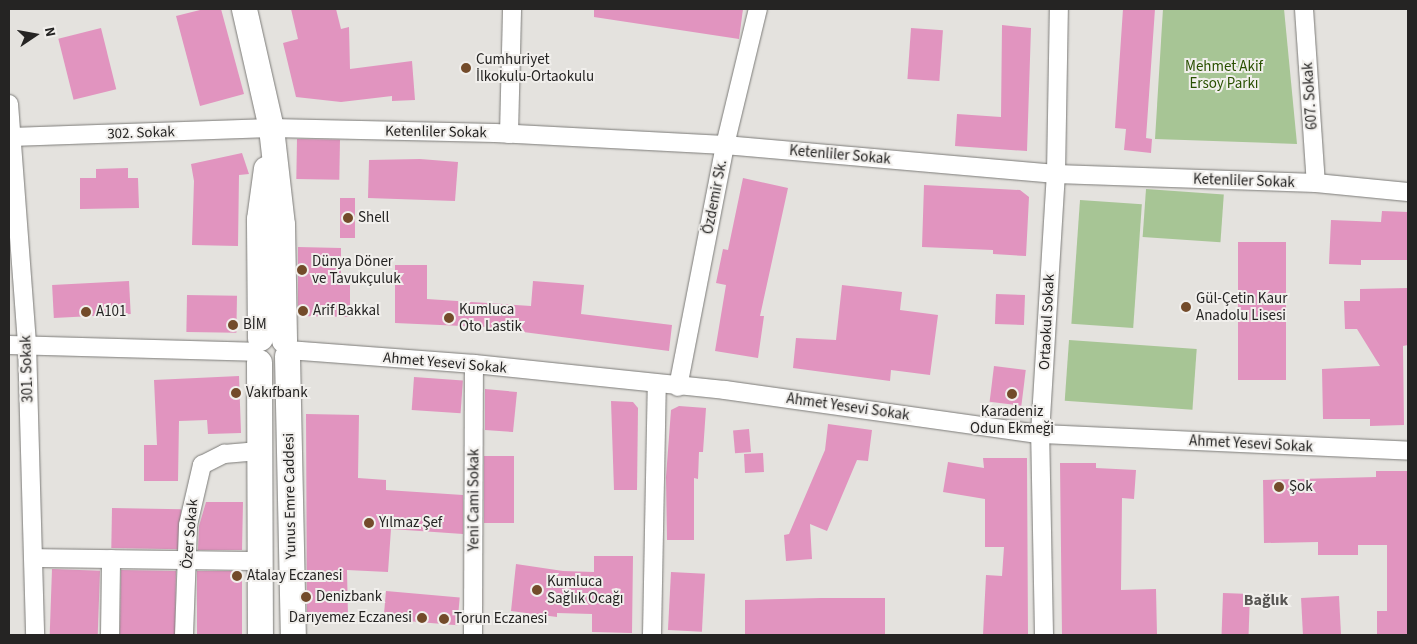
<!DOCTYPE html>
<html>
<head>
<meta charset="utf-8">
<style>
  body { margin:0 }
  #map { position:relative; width:1417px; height:644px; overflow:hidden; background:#e4e2de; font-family:"Source Sans 3",sans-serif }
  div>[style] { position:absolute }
  .green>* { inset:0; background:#a7c595; transform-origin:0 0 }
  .building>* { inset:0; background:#e194bf; transform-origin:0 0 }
  .roads { filter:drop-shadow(0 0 1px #7c7b78) drop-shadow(0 0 1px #7c7b78) }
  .street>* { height:18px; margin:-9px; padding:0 9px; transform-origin:9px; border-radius:9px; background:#fff }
  .secondary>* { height:25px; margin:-12.5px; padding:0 12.5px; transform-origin:12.5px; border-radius:12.5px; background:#fff }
  .dots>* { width:14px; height:14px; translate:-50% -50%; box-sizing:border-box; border:2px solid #f1efec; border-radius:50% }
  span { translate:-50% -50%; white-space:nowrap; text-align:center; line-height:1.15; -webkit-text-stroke:4px #f1efec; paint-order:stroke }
  .poi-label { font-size:15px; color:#252423 }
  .left { translate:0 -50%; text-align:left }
  .right { translate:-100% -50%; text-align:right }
  .park-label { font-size:15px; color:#295000 }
  .street-label { font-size:15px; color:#252423 }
  .neighbourhood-label { font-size:16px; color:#585654; font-weight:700 }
  .frame { position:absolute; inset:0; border:10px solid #252423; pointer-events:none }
  .north { position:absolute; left:10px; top:10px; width:50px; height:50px; -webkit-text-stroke:4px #f1efec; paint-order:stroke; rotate:78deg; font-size:14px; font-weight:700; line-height:20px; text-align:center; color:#252423 }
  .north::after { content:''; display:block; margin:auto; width:18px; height:22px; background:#252423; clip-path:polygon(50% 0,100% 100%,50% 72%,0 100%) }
</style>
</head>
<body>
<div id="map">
  <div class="green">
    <div style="clip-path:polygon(1163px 9px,1284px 9px,1297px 144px,1155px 139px)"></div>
    <div style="left:1146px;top:189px;width:78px;height:48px;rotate:4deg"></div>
    <div style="left:1080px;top:200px;width:62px;height:124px;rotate:4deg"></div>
    <div style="left:1069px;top:340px;width:128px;height:61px;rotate:4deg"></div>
  </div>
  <div class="building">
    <div style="clip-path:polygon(204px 9px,221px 9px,244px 94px,200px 106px,176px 16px)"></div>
    <div style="clip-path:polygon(291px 9px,336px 9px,341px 29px,349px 27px,350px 69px,412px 61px,415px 100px,392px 101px,392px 96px,341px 102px,296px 97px,283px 43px,298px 39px)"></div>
    <div style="clip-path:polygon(594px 9px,743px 9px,739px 39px,594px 17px)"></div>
    <div style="clip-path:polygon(1123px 9px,1155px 9px,1146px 138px,1152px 139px,1151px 153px,1124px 150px,1126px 129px,1115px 128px)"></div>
    <div style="clip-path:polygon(1002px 25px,1031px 28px,1027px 151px,955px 146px,957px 114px,1001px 117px)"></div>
    <div style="left:101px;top:28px;width:63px;height:44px;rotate:76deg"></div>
    <div style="left:911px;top:28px;width:32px;height:51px;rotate:4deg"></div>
    <div style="left:297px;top:139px;width:43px;height:40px;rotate:1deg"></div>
    <div style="clip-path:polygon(242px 153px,249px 174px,239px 175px,238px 246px,192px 245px,194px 181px,191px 164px)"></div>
    <div style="clip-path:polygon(420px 159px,458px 162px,455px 201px,368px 198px,369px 160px)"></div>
    <div style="clip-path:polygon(128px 168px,128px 178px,138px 178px,139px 208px,80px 209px,80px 178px,96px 178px,96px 169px)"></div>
    <div style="clip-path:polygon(743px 178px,788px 188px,760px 316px,764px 316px,758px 358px,715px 351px,726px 285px,716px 283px,723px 249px,728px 250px)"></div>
    <div style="clip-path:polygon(924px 185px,1020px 190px,1029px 197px,1026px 256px,993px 254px,993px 250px,922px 247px)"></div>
    <div style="left:340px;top:198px;width:15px;height:40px"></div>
    <div style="clip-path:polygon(1382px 211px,1408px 212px,1408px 260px,1361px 260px,1361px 265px,1329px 264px,1331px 220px,1381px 222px)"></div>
    <div style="left:1238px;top:242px;width:48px;height:138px"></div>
    <div style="clip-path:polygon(298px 247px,341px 248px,341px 285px,350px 285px,350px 317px,298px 316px)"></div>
    <div style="clip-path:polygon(395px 265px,427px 265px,427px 299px,531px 306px,533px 281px,584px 285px,581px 314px,672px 325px,669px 351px,485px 327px,395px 323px)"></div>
    <div style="left:129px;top:281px;width:33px;height:77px;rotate:87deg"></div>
    <div style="clip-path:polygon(842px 285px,902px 292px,900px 310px,938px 315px,930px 375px,891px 370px,890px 381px,793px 368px,796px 338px,836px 340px)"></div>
    <div style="clip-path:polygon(1408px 288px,1408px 345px,1403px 346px,1404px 425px,1370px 426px,1370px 419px,1323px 419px,1322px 369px,1380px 366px,1357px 329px,1345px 329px,1344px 301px,1360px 301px,1360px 289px)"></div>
    <div style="left:996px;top:294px;width:29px;height:30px;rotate:2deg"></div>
    <div style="left:187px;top:295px;width:50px;height:37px;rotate:1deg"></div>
    <div style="left:994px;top:366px;width:32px;height:36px;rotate:7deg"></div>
    <div style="clip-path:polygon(239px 376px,241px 433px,208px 434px,207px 420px,179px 421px,178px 481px,144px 481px,144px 445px,157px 445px,154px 380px)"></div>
    <div style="left:414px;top:377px;width:49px;height:33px;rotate:4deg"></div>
    <div style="clip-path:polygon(485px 389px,517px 392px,513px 432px,485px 430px)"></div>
    <div style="clip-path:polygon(611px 401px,633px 402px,638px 408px,637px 490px,614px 490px)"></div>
    <div style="clip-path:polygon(679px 406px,706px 408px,703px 452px,699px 452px,698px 479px,694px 478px,694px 540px,667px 540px,666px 477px,671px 410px)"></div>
    <div style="clip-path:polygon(306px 414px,359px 415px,358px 478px,386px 480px,386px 490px,463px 495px,463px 534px,391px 529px,388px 572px,347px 570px,348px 617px,307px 618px)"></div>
    <div style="clip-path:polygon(828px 424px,872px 430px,868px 461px,857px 460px,827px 531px,810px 524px,812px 559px,786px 561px,784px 535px,789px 534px,825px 450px)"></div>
    <div style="left:749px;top:429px;width:23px;height:16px;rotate:85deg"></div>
    <div style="left:763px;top:453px;width:19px;height:19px;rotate:87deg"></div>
    <div style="left:484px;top:456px;width:30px;height:67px"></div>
    <div style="clip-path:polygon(983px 458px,1027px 458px,1028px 635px,983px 635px,986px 575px,1002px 576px,1004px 547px,985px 547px,985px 499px,943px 492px,948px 462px,984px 468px)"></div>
    <div style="clip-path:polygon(1060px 463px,1096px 463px,1096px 468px,1136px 470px,1134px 499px,1122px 498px,1121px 590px,1156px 589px,1157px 635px,1062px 635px)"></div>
    <div style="clip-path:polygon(1376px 471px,1408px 471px,1408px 635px,1377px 635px,1377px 611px,1387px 611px,1387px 545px,1358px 545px,1358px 555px,1318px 555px,1318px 542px,1264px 543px,1263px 480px,1376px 477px)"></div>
    <div style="clip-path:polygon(206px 502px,243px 502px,242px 550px,198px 550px,199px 526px)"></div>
    <div style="left:112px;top:508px;width:69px;height:40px;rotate:1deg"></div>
    <div style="clip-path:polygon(594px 556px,633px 556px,632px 633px,592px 632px,592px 614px,557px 613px,557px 617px,511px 611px,516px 564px,563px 571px,594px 572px)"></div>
    <div style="left:52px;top:569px;width:48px;height:66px;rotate:2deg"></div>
    <div style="left:121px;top:570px;width:55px;height:65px;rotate:1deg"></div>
    <div style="left:197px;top:571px;width:45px;height:64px"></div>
    <div style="left:671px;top:572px;width:34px;height:58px;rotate:3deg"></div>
    <div style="left:386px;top:591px;width:74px;height:28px;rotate:5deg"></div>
    <div style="left:1223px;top:593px;width:27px;height:42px;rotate:2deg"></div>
    <div style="left:1339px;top:596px;width:39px;height:38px;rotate:87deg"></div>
    <div style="clip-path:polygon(821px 598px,885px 598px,885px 635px,745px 635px,745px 600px)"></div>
  </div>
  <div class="roads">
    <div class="street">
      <div style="left:1304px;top:9px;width:174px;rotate:86.1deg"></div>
      <div style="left:9px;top:104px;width:241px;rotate:85.7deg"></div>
      <div style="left:27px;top:344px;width:291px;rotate:88.4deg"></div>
      <div style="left:509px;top:134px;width:125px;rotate:-88.6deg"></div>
      <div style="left:11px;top:137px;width:260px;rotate:-2deg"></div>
      <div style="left:271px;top:128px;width:224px;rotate:1.3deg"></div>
      <div style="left:495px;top:133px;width:230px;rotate:3deg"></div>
      <div style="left:725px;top:145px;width:332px;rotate:5deg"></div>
      <div style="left:1056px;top:174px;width:260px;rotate:2deg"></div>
      <div style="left:1316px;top:183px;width:92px;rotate:5.6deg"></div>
      <div style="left:9px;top:345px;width:245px;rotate:1.6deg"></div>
      <div style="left:288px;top:350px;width:187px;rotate:4.3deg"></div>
      <div style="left:474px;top:364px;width:252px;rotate:5.9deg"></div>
      <div style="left:725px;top:390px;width:318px;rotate:8deg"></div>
      <div style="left:1040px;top:434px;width:368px;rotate:2.6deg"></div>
      <div style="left:678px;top:387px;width:247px;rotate:-79deg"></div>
      <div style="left:725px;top:145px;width:140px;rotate:-76.4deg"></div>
      <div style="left:34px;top:558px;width:226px;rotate:0.8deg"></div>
      <div style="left:110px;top:635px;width:76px;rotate:-89.2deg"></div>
      <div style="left:184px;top:635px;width:110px;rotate:-87.9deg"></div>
      <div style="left:188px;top:525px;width:62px;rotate:-76.9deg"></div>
      <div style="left:202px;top:465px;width:25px;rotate:-27deg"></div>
      <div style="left:224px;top:454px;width:35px;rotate:-5deg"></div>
      <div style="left:473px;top:635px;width:271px;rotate:-89.8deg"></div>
      <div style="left:652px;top:635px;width:250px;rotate:-88.9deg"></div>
      <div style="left:1044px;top:635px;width:201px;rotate:-91.1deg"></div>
      <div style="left:1040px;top:434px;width:260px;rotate:-86.5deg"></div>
      <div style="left:1056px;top:174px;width:165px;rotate:-89deg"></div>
    </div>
    <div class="secondary">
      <div style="left:244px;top:9px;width:122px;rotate:77.2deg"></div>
      <div style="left:271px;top:128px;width:97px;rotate:83.5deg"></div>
      <div style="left:282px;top:224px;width:116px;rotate:89deg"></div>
      <div style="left:260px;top:338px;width:119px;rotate:-90.5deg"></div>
      <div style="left:259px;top:219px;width:51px;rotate:-82.2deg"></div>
      <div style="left:287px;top:356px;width:279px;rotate:88.8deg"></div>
      <div style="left:259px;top:362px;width:273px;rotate:89.8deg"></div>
    </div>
  </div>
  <div class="dots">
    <div style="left:466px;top:68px;background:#734b2a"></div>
    <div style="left:348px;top:218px;background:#734b2a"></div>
    <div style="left:302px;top:270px;background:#734b2a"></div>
    <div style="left:1186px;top:307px;background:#734b2a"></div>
    <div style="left:303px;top:311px;background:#734b2a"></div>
    <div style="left:86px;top:312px;background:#734b2a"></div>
    <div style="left:449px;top:318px;background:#734b2a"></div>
    <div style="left:233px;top:325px;background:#734b2a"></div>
    <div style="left:236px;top:393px;background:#734b2a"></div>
    <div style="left:1012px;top:394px;background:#734b2a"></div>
    <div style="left:1279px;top:487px;background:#734b2a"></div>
    <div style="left:369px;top:523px;background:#734b2a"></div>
    <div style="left:237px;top:576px;background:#734b2a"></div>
    <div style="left:537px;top:590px;background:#734b2a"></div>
    <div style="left:306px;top:597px;background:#734b2a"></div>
    <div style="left:422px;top:618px;background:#734b2a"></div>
    <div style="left:444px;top:619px;background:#734b2a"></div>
  </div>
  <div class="poi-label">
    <span class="left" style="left:476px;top:68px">Cumhuriyet<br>İlkokulu-Ortaokulu</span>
    <span class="left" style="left:358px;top:218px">Shell</span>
    <span class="left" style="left:312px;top:270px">Dünya Döner<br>ve Tavukçuluk</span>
    <span class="left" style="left:1196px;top:307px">Gül-Çetin Kaur<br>Anadolu Lisesi</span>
    <span class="left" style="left:459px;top:318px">Kumluca<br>Oto Lastik</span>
    <span class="left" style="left:313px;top:311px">Arif Bakkal</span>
    <span class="left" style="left:96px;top:312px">A101</span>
    <span class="left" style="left:243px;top:325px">BİM</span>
    <span class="left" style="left:246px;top:393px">Vakıfbank</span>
    <span style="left:1012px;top:420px">Karadeniz<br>Odun Ekmeği</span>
    <span class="left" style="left:1289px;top:487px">Şok</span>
    <span class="left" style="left:379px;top:523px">Yılmaz Şef</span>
    <span class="left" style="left:247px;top:576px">Atalay Eczanesi</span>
    <span class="left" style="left:547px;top:590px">Kumluca<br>Sağlık Ocağı</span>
    <span class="left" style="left:316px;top:597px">Denizbank</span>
    <span class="right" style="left:412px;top:618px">Darıyemez Eczanesi</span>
    <span class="left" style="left:454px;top:619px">Torun Eczanesi</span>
  </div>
  <div class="park-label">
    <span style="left:1224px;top:75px">Mehmet Akif<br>Ersoy Parkı</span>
  </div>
  <div class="street-label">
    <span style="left:1310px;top:96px;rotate:-94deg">607. Sokak</span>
    <span style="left:436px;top:132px;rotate:1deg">Ketenliler Sokak</span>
    <span style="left:141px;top:133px;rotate:-2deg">302. Sokak</span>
    <span style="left:840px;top:155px;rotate:5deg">Ketenliler Sokak</span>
    <span style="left:1244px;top:181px;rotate:2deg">Ketenliler Sokak</span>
    <span style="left:715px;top:197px;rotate:-79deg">Özdemir Sk.</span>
    <span style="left:1047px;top:322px;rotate:-87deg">Ortaokul Sokak</span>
    <span style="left:445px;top:363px;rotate:5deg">Ahmet Yesevi Sokak</span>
    <span style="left:27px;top:369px;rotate:-92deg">301. Sokak</span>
    <span style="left:848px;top:407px;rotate:8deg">Ahmet Yesevi Sokak</span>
    <span style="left:1251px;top:444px;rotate:3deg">Ahmet Yesevi Sokak</span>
    <span style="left:290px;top:496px;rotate:-91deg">Yunus Emre Caddesi</span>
    <span style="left:474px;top:500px;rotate:-90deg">Yeni Cami Sokak</span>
    <span style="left:190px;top:534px;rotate:-85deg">Özer Sokak</span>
  </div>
  <div class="neighbourhood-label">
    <span style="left:1266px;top:600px">Bağlık</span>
  </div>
  <div class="frame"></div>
  <div class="north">N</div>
</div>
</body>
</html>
